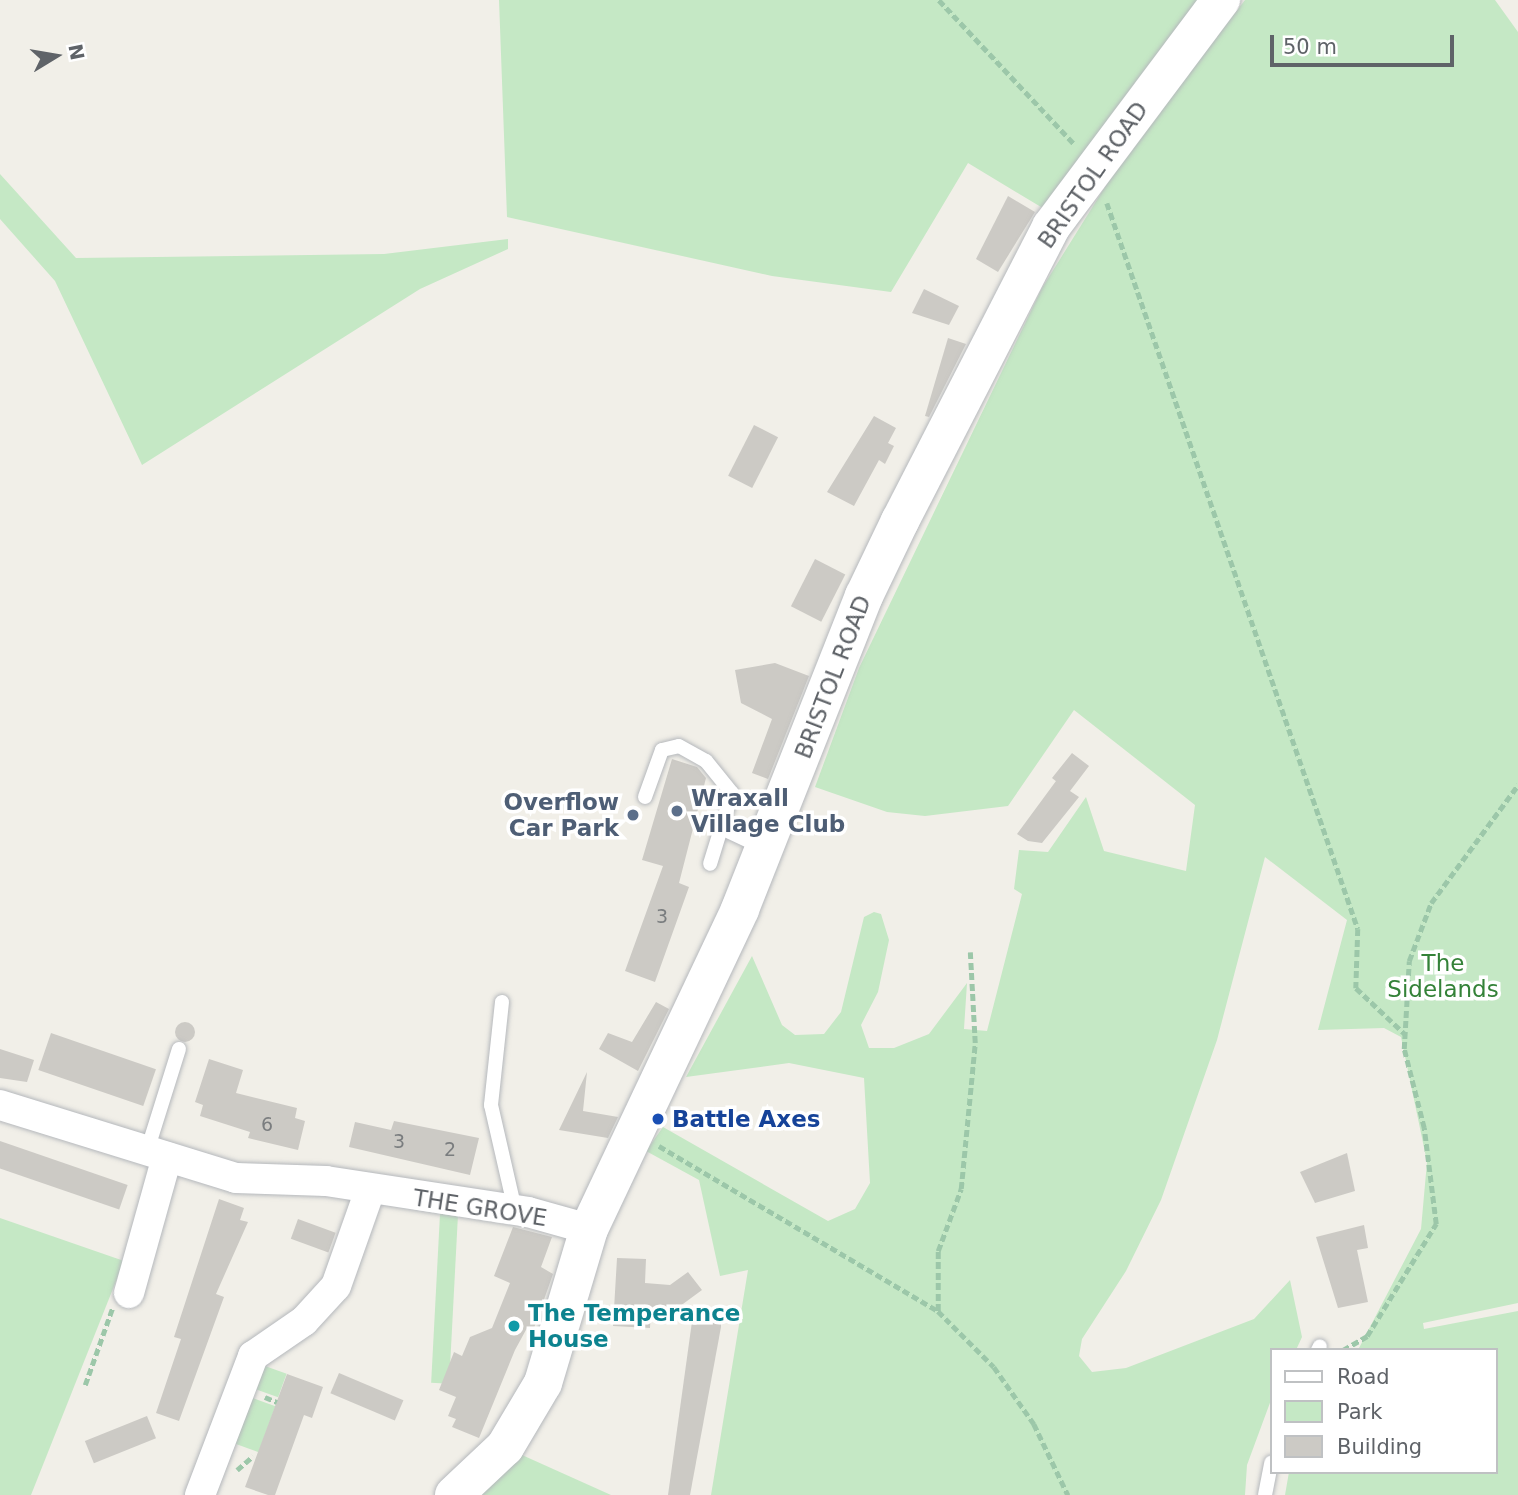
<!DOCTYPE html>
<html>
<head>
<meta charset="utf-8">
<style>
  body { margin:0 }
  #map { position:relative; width:1518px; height:1495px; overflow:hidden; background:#f1efe8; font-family:"DejaVu Sans",sans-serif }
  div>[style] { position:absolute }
  .green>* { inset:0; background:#c5e8c5; transform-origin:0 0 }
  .building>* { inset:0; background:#cccac5; transform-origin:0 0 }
  .round { border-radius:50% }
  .path>* { height:4.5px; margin-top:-2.25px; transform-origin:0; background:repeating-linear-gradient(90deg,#9cc7a9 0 7px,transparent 0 10.5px) }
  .roads { filter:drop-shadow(0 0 2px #b5b8bc) drop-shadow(0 0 2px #b5b8bc) }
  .lane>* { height:14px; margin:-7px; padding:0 7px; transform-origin:7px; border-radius:7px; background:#fff }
  .street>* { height:30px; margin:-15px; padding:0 15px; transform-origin:15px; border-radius:15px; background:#fff }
  .secondary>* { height:38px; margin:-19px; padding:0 19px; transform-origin:19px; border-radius:19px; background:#fff }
  .dots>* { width:19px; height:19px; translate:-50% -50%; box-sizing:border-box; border:4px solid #fff; border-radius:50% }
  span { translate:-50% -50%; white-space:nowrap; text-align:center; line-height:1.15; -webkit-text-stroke:7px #fff; paint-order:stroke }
  .number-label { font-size:19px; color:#7a7d7f }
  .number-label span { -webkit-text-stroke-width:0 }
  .street-label { font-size:23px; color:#5f6368 }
  .service-label { font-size:23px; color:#4e5e75; font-weight:700 }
  .left { translate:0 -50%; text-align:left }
  .right { translate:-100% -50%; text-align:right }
  .park-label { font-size:23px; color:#348238 }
  .transit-label { font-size:23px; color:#164399; font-weight:700 }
  .culture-label { font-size:23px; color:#0d838f; font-weight:700 }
  .legend { position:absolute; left:1270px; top:1348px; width:228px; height:126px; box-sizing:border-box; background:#fff; border:2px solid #bfc1c3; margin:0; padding:9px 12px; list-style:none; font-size:21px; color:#5f6368 }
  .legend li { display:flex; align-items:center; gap:14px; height:35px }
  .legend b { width:35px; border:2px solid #bfc1c3 }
  .north { position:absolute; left:21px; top:21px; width:70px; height:70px; -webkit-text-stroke:5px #fff; paint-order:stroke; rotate:79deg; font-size:19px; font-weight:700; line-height:28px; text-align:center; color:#5f6368 }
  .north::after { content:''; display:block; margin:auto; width:24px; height:32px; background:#5f6368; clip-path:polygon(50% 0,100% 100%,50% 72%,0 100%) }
  .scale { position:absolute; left:1270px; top:35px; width:184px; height:32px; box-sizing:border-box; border:4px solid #5f6368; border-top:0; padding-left:9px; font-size:21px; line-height:24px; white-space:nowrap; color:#5f6368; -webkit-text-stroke:5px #fff; paint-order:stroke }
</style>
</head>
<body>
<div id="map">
  <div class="green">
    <div style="clip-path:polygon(499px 0,1204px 0,1046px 210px,968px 163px,891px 292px,772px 276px,507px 217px)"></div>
    <div style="clip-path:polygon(1245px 0,1495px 0,1518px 32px,1518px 1303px,1423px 1323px,1424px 1329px,1518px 1311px,1518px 1495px,1285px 1495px,1289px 1472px,1495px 1472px,1495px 1350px,1358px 1350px,1421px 1229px,1427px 1162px,1401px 1037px,1384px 1028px,1318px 1030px,1347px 920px,1265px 857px,1217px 1040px,1161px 1200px,1126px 1271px,1082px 1339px,1079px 1356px,1092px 1372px,1126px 1368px,1254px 1319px,1290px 1280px,1302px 1337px,1296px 1350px,1271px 1350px,1271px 1400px,1247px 1465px,1245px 1495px,711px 1495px,748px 1270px,720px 1276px,699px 1180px,646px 1151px,663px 1127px,828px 1221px,855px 1209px,870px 1183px,864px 1078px,789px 1063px,686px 1077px,752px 956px,782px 1025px,795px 1035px,824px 1034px,841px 1012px,864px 917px,874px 912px,881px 914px,889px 940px,878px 992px,861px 1025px,869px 1048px,894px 1048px,929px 1034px,967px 983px,964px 1029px,987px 1031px,1022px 894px,1014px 889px,1019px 850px,1048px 852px,1086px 797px,1104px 851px,1186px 871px,1195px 805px,1074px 710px,1008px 806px,925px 816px,887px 812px,815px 787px,859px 668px,1042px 288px,1128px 150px)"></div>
    <div style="clip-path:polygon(0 174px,76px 258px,384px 254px,508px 239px,508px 249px,420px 289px,142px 465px,55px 281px,0 219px)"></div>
    <div style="left:440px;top:1214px;width:18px;height:169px;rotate:3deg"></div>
    <div style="clip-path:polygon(0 1218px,124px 1261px,31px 1495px,0 1495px)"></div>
    <div style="left:265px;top:1366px;width:23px;height:25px;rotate:20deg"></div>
    <div style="left:250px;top:1397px;width:27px;height:49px;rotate:20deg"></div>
    <div style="clip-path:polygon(522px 1455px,611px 1495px,481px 1495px)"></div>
  </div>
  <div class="building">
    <div style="clip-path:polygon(1008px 196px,1035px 212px,998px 272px,976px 259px)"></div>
    <div style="clip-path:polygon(924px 289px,959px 306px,949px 325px,912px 313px)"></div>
    <div style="clip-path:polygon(948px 338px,966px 344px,929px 417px,925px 416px)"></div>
    <div style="clip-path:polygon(874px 416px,896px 428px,888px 443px,894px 446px,885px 464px,879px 460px,854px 506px,827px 492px)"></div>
    <div style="left:754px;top:425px;width:27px;height:57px;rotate:27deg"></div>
    <div style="left:815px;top:559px;width:34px;height:53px;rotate:27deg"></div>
    <div style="clip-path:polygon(775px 663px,809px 676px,768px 779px,752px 773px,772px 719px,741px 703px,735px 670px)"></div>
    <div style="clip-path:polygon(1072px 753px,1089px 766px,1070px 791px,1079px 797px,1042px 843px,1028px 841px,1017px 834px,1056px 781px,1062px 786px,1052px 778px)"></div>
    <div style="clip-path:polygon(672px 759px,697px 767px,706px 778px,679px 883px,689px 887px,655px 982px,625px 971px,663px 866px,642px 860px)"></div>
    <div style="clip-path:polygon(656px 1002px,669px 1009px,638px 1071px,599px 1049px,608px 1033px,632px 1042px)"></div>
    <div class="round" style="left:175px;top:1022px;width:20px;height:20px"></div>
    <div style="left:51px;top:1033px;width:111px;height:39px;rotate:19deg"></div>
    <div style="clip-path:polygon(0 1049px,34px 1060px,27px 1082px,0 1078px)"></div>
    <div style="clip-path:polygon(209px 1059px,243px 1070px,236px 1093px,297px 1108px,295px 1118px,305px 1121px,298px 1150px,248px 1138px,250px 1132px,200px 1116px,203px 1105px,195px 1102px)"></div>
    <div style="clip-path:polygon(587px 1072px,583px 1111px,618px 1117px,608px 1138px,559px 1130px)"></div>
    <div style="clip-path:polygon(394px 1121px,479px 1138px,470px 1175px,349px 1147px,355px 1122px,391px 1130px)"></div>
    <div style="left:0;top:1141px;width:135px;height:26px;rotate:19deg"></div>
    <div style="clip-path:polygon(1347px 1153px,1355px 1191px,1315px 1203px,1300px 1172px)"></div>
    <div style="clip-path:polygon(219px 1199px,244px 1208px,240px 1220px,248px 1222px,216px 1294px,224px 1297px,179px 1421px,156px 1413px,181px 1339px,174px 1337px)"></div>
    <div style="left:298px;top:1219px;width:40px;height:21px;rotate:20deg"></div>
    <div style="clip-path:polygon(1364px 1225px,1368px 1248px,1357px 1250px,1368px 1302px,1338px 1308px,1316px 1237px)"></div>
    <div style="clip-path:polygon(513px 1227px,552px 1237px,541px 1267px,553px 1274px,533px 1331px,527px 1328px,515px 1350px,479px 1438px,452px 1427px,456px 1419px,448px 1416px,456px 1397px,439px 1390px,454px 1352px,462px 1356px,470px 1337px,492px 1328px,510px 1283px,494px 1276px)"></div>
    <div style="clip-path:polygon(617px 1258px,646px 1259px,645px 1283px,670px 1285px,688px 1272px,702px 1290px,672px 1312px,651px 1308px,650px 1328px,613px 1326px)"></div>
    <div style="clip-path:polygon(694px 1307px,721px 1311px,721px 1327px,690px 1495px,668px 1495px)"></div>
    <div style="left:339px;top:1373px;width:70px;height:22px;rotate:23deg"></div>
    <div style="clip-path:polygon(287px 1374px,323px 1387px,312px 1418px,304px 1415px,275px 1495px,268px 1495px,245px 1487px)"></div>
    <div style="left:147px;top:1416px;width:24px;height:67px;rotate:68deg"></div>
  </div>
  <div class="path">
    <div style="left:939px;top:0;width:197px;rotate:46.8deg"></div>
    <div style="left:1107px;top:203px;width:768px;rotate:70.93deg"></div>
    <div style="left:1358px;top:929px;width:59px;rotate:91.9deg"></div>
    <div style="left:1356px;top:988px;width:67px;rotate:43.2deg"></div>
    <div style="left:659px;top:1146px;width:324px;rotate:30.6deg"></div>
    <div style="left:938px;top:1311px;width:79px;rotate:45deg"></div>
    <div style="left:994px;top:1367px;width:70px;rotate:54.9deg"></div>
    <div style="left:1034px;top:1424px;width:79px;rotate:64.4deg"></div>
    <div style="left:938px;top:1311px;width:60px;rotate:-90deg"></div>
    <div style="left:938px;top:1251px;width:66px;rotate:-69.6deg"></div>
    <div style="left:961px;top:1189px;width:147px;rotate:-84.5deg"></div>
    <div style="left:975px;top:1043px;width:91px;rotate:-93.1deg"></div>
    <div style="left:1343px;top:1350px;width:28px;rotate:-30deg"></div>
    <div style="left:1367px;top:1336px;width:132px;rotate:-58.4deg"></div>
    <div style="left:1436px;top:1224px;width:97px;rotate:-97.1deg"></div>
    <div style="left:1424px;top:1128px;width:81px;rotate:-104.2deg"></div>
    <div style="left:1404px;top:1049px;width:88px;rotate:-86.7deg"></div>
    <div style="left:1409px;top:961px;width:62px;rotate:-69.2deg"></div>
    <div style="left:1431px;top:903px;width:147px;rotate:-53.6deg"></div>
    <div style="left:85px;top:1385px;width:81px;rotate:-70.4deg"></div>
    <div style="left:265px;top:1397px;width:13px;rotate:23deg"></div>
    <div style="left:237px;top:1470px;width:21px;rotate:-41deg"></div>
  </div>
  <div class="roads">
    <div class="lane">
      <div style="left:645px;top:797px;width:50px;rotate:-70.1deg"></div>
      <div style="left:662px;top:750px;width:17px;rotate:-13deg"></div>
      <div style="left:679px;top:746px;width:31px;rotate:29deg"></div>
      <div style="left:706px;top:761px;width:41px;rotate:50.9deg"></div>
      <div style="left:732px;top:793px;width:74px;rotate:107.2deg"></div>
      <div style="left:721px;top:828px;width:47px;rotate:24.9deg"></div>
      <div style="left:502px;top:1002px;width:104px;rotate:96.1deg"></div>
      <div style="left:491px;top:1105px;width:108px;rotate:77.1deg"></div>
      <div style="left:147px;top:1151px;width:107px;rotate:-72.6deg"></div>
      <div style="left:1318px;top:1350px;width:4px;rotate:-63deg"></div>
      <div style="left:1265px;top:1495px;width:33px;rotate:-79deg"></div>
    </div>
    <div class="street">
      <div style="left:0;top:1105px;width:247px;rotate:17.2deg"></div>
      <div style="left:236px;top:1178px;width:90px;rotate:1.9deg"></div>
      <div style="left:326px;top:1181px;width:204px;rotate:8.7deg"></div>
      <div style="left:528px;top:1212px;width:63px;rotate:15.6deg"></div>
      <div style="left:129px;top:1293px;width:141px;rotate:-74.4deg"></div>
      <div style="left:200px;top:1495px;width:149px;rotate:-69.1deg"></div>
      <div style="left:253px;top:1356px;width:62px;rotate:-34.5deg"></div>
      <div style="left:304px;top:1321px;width:47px;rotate:-47.6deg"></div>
      <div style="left:336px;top:1286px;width:102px;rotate:-70.5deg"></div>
    </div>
    <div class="secondary">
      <div style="left:454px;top:1495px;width:70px;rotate:-43.3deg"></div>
      <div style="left:505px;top:1447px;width:74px;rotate:-59.3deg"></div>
      <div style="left:543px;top:1383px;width:161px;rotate:-73.4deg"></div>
      <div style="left:589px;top:1229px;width:354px;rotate:-64.7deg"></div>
      <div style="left:740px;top:909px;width:337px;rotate:-68.4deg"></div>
      <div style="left:864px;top:596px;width:83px;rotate:-64.4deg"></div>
      <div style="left:900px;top:521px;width:331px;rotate:-62.8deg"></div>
      <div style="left:1051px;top:227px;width:284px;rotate:-53.2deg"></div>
    </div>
  </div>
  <div class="dots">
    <div style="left:677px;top:811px;background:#5c6f8a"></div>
    <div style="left:633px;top:815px;background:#5c6f8a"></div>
    <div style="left:658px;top:1119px;background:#1a4fb4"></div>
    <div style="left:514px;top:1326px;background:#0f9aa8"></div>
  </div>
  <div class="number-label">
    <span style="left:662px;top:917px">3</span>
    <span style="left:267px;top:1125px">6</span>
    <span style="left:399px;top:1142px">3</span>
    <span style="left:450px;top:1150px">2</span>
  </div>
  <div class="street-label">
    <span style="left:1093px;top:175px;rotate:-55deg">BRISTOL ROAD</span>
    <span style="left:833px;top:677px;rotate:-69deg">BRISTOL ROAD</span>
    <span style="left:480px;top:1208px;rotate:9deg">THE GROVE</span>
  </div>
  <div class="service-label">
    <span class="left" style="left:691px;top:811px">Wraxall<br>Village Club</span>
    <span class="right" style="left:619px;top:815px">Overflow<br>Car Park</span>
  </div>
  <div class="park-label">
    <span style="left:1443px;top:976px">The<br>Sidelands</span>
  </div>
  <div class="transit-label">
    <span class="left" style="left:672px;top:1119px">Battle Axes</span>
  </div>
  <div class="culture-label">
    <span class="left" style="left:528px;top:1326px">The Temperance<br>House</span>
  </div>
  <ul class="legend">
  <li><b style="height:9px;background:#fff"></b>Road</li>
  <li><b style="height:19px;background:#c5e8c5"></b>Park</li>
  <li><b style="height:19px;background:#cccac5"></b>Building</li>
  </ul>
  <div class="north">N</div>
  <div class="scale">50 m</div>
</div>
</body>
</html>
